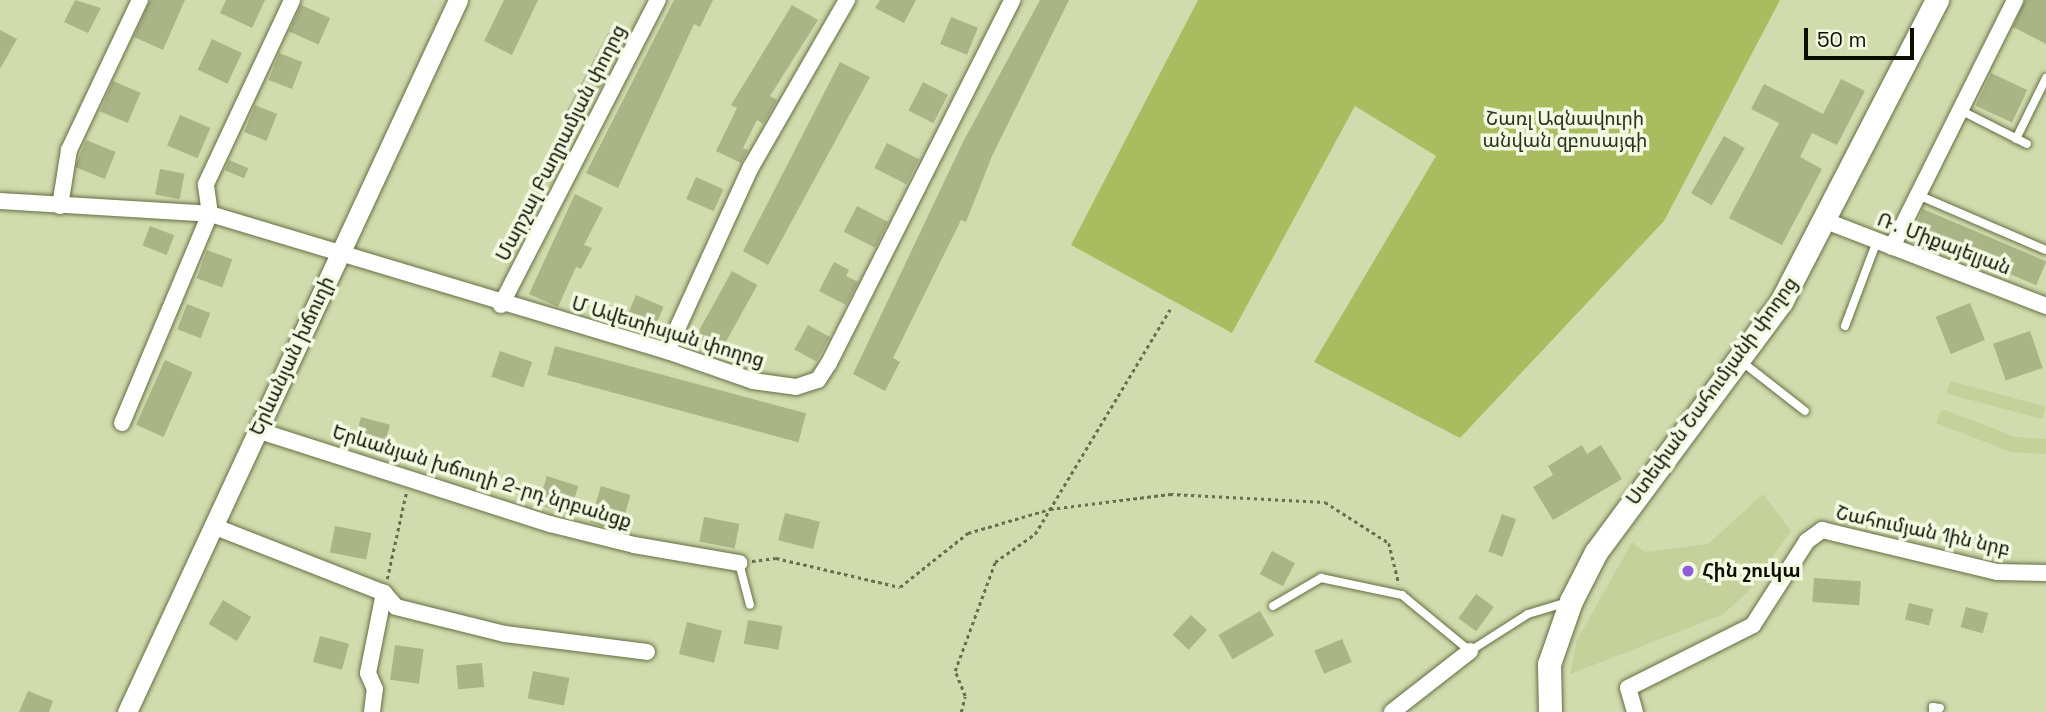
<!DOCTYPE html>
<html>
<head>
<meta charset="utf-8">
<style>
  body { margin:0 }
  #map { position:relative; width:2046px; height:712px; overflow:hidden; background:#d0dcad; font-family:"Space Grotesk","Noto Sans Armenian",sans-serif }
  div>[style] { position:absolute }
  .built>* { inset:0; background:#c4d19a; transform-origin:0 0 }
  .green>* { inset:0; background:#aabc60 }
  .building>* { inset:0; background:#aab587; transform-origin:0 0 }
  .path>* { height:2.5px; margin-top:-1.25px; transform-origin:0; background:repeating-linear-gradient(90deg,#676f51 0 3.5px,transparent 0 7px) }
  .roads { filter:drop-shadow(0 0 2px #656e43) drop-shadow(0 0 2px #656e43) }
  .service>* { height:8px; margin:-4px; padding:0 4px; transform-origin:4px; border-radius:4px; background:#fff }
  .minor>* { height:16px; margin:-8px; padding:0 8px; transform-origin:8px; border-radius:8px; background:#fff }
  .tertiary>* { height:19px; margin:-9.5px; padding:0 9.5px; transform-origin:9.5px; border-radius:9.5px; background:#fff }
  .secondary>* { height:23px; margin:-11.5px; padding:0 11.5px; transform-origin:11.5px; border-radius:11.5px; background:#fff }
  .dots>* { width:19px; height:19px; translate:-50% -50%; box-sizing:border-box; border:4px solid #f3fae2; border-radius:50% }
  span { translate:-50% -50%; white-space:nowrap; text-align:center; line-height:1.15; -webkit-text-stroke:7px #f3fae2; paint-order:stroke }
  .park-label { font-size:19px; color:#2b301a }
  .street-label { font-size:19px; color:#0b0f01 }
  .poi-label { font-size:19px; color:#0b0f01; font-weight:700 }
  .left { translate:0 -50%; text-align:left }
  .scale { position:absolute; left:1804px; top:28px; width:110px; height:32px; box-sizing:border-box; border:4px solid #0b0f01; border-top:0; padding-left:9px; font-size:21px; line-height:24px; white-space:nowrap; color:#0b0f01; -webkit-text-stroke:5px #f3fae2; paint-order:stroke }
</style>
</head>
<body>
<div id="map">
  <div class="built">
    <div style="left:1950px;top:381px;width:99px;height:13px;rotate:15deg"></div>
    <div style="clip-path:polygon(1942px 409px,2016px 437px,2046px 439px,2046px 454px,2011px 452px,1936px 423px)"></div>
    <div style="clip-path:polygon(1763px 494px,1791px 531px,1747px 593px,1722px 615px,1570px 674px,1577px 640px,1632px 542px,1645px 552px,1708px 544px)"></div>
  </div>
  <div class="green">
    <div style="clip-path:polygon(1198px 0,1780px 0,1664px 221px,1460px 438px,1314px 362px,1436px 156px,1355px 106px,1232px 333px,1071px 245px)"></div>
  </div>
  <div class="building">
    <div style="clip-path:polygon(75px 0,101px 8px,88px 33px,64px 22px)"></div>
    <div style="clip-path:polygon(150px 0,185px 0,163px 50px,134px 37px)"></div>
    <div style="clip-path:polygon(226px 0,265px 0,252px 28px,220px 13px)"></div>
    <div style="clip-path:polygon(504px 0,538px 0,512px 55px,484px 41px)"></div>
    <div style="clip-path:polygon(674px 0,713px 0,700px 27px,694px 24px,618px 188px,586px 173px)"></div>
    <div style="clip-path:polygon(880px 0,916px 0,904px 23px,875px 8px)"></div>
    <div style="clip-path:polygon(1040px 0,1069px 0,992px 156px,966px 222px,961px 220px,893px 358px,900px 362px,885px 391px,853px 374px,963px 142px)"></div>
    <div style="clip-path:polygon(2025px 0,2046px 0,2046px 44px,2013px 27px)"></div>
    <div style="left:301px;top:5px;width:32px;height:29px;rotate:24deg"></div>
    <div style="clip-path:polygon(792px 5px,818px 20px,770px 96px,777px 100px,763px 124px,757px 120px,743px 148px,748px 150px,741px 163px,716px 151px,737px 108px,731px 105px)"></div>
    <div style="left:951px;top:17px;width:29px;height:29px;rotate:22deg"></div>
    <div style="clip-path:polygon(0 30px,17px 39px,0 69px)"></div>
    <div style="left:608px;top:33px;width:19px;height:90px;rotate:28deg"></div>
    <div style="left:212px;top:39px;width:33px;height:34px;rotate:25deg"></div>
    <div style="left:279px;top:53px;width:25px;height:29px;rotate:21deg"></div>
    <div style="clip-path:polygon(840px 62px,870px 77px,768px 265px,743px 251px)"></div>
    <div style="left:1991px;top:73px;width:40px;height:36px;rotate:25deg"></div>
    <div style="clip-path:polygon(1841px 79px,1865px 91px,1837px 145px,1812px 133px,1800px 157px,1822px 169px,1782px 245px,1729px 218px,1779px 123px,1751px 109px,1764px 84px,1823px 114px)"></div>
    <div style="left:113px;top:81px;width:30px;height:33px;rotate:23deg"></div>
    <div style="left:923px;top:82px;width:28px;height:32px;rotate:27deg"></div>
    <div style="left:255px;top:105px;width:24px;height:29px;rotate:22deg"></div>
    <div style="left:180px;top:115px;width:33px;height:33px;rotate:23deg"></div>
    <div style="left:1724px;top:136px;width:24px;height:66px;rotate:30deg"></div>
    <div style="left:86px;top:140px;width:32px;height:29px;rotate:22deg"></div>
    <div style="left:887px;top:143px;width:36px;height:28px;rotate:27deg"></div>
    <div style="left:229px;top:160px;width:21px;height:11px;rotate:23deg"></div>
    <div style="left:160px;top:169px;width:25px;height:26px;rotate:11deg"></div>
    <div style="left:696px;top:177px;width:30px;height:24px;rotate:24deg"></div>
    <div style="clip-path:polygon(575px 194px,603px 208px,584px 245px,592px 248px,581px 269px,576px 267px,558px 307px,529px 294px)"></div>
    <div style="left:857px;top:206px;width:35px;height:29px;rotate:27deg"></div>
    <div style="left:1923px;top:209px;width:134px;height:26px;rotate:23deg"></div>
    <div style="left:150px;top:226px;width:26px;height:21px;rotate:21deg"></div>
    <div style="left:207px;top:250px;width:27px;height:30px;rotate:20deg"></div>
    <div style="clip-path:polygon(834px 262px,849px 270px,846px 276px,858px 282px,846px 305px,819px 291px)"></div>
    <div style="left:732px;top:271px;width:29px;height:76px;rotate:29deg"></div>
    <div style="left:636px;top:295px;width:30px;height:27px;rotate:23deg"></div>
    <div style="left:1970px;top:303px;width:40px;height:37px;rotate:68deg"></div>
    <div style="left:187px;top:304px;width:25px;height:27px;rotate:21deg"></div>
    <div style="left:808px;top:325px;width:25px;height:28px;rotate:29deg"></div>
    <div style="left:2030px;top:331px;width:39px;height:39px;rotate:71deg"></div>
    <div style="left:555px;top:346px;width:260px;height:30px;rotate:15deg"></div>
    <div style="left:500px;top:351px;width:34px;height:27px;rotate:19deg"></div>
    <div style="left:165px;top:360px;width:30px;height:71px;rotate:24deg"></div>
    <div style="left:361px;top:417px;width:30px;height:31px;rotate:15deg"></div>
    <div style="clip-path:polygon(1582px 445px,1587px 454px,1601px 445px,1622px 479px,1553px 520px,1533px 487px,1553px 475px,1548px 466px)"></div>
    <div style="left:547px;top:476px;width:33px;height:30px;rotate:18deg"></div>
    <div style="left:601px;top:486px;width:31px;height:38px;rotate:17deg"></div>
    <div style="left:785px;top:513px;width:36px;height:28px;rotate:14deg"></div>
    <div style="left:1502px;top:514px;width:15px;height:40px;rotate:20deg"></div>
    <div style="left:704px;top:517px;width:36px;height:25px;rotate:11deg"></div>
    <div style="left:335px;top:526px;width:37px;height:27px;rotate:11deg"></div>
    <div style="left:1272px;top:551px;width:26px;height:26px;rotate:28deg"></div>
    <div style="left:1814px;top:578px;width:47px;height:24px;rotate:4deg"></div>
    <div style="left:1476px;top:594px;width:22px;height:30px;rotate:36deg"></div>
    <div style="left:223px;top:600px;width:33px;height:28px;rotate:31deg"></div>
    <div style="left:1909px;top:603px;width:25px;height:17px;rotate:14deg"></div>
    <div style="left:1966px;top:607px;width:23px;height:21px;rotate:15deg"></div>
    <div style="left:1260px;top:611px;width:28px;height:48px;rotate:60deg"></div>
    <div style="left:1191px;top:615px;width:22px;height:27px;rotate:43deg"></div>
    <div style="left:748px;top:620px;width:35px;height:24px;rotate:10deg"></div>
    <div style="left:687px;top:622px;width:36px;height:33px;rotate:14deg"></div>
    <div style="left:320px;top:636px;width:30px;height:27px;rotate:15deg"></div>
    <div style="left:1342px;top:639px;width:25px;height:30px;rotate:67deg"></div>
    <div style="left:395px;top:645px;width:29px;height:35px;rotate:8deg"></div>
    <div style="left:482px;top:663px;width:24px;height:26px;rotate:85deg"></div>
    <div style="left:533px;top:671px;width:37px;height:28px;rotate:11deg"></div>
    <div style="clip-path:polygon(28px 691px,53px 701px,49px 712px,19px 712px)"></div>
  </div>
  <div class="path">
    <div style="left:752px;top:561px;width:24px;rotate:-7deg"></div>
    <div style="left:776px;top:558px;width:127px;rotate:13.2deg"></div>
    <div style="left:900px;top:587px;width:87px;rotate:-38.5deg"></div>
    <div style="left:968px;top:533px;width:85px;rotate:-16.3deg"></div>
    <div style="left:1050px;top:509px;width:121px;rotate:-7.1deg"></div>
    <div style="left:1170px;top:494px;width:155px;rotate:3deg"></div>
    <div style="left:1325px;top:502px;width:76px;rotate:32.6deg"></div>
    <div style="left:1389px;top:543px;width:42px;rotate:76.3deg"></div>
    <div style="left:387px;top:579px;width:88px;rotate:-77.5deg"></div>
    <div style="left:961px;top:712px;width:16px;rotate:-76deg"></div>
    <div style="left:965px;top:696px;width:27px;rotate:-112deg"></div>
    <div style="left:955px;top:671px;width:116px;rotate:-69.8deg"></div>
    <div style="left:995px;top:562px;width:49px;rotate:-35deg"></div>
    <div style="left:1035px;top:534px;width:262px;rotate:-59deg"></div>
  </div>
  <div class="roads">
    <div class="service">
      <div style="left:1960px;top:110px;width:75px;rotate:26.9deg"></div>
      <div style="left:2016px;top:139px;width:68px;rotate:-63.8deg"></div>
      <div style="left:1918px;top:195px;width:139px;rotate:23.3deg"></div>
      <div style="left:1845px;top:326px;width:91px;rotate:-69.4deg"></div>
      <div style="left:1741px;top:361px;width:81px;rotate:38deg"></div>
      <div style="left:739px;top:563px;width:43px;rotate:75.3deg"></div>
      <div style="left:1273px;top:606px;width:56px;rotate:-30.3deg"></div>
      <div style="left:1321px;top:578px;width:83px;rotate:11.9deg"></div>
      <div style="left:1402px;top:595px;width:88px;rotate:39.5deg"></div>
      <div style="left:1470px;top:651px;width:69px;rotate:-32.5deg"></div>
      <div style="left:1528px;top:614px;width:42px;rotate:-16.7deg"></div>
      <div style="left:1933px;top:712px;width:5px;rotate:-90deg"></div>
      <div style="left:1933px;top:707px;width:7px;rotate:8deg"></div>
    </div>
    <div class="minor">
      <div style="left:0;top:201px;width:210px;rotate:3.5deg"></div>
      <div style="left:210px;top:214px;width:477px;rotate:16.7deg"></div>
      <div style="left:667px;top:351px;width:91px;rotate:19.2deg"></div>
      <div style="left:753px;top:381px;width:43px;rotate:7.9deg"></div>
      <div style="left:796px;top:387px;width:23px;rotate:-18deg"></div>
      <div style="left:818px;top:380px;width:20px;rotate:-57deg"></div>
      <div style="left:829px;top:363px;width:407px;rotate:-63.2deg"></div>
      <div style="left:60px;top:206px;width:57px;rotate:-80.9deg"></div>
      <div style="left:69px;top:150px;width:166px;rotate:-64.7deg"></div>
      <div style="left:1826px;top:221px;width:236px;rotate:21.1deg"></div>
      <div style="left:1892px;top:247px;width:276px;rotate:-63.5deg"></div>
      <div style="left:501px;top:305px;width:343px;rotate:-62.8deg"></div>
      <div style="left:667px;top:351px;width:202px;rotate:-65.5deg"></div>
      <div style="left:751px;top:167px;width:193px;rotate:-60.1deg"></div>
      <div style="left:122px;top:423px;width:227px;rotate:-67.2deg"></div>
      <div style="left:210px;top:214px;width:30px;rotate:-98deg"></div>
      <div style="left:206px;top:184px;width:203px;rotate:-64.9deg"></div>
      <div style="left:257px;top:430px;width:308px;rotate:17.8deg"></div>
      <div style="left:550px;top:524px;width:87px;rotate:14deg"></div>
      <div style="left:634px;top:545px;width:107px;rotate:9.7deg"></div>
      <div style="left:213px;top:526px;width:184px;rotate:21.4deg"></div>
      <div style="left:384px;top:593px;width:18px;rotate:49deg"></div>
      <div style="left:396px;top:607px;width:112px;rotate:13.9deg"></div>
      <div style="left:505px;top:634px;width:143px;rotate:7.2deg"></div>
      <div style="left:372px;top:712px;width:23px;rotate:-83deg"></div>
      <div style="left:375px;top:689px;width:17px;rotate:-114deg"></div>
      <div style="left:368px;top:673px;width:82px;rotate:-78.7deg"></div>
      <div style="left:1392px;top:712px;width:99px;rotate:-38deg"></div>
      <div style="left:1635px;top:712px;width:25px;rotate:-106deg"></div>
      <div style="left:1628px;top:688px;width:140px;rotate:-26.7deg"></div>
      <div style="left:1753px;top:625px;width:100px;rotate:-57.3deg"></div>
      <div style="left:1807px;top:541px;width:19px;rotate:-36deg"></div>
      <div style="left:1822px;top:530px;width:180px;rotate:13.5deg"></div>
      <div style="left:1997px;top:572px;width:49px;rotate:1.2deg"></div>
    </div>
    <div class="tertiary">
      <div style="left:127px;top:712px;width:785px;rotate:-65.07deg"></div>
    </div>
    <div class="secondary">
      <div style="left:1550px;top:712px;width:48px;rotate:-91.2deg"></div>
      <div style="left:1549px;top:664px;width:67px;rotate:-70.8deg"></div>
      <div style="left:1571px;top:601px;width:55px;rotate:-63deg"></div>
      <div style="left:1596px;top:552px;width:311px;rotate:-53.5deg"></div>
      <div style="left:1781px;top:302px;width:340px;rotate:-62.7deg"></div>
    </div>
  </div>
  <div class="dots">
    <div style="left:1688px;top:571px;background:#8e5fd8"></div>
  </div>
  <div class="park-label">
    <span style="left:1565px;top:130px">Շառլ Ազնավուրի<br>անվան զբոսայգի</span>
  </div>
  <div class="street-label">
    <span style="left:561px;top:143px;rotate:-63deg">Մարշալ Բաղրամյան փողոց</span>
    <span style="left:1944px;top:244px;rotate:21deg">Ռ․ Միքայելյան</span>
    <span style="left:668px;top:332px;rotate:17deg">Մ Ավետիսյան փողոց</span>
    <span style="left:292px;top:356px;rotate:-65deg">Երևանյան խճուղի</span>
    <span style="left:1712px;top:391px;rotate:-54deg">Ստեփան Շահումյանի փողոց</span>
    <span style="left:482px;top:477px;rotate:17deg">Երևանյան խճուղի 2-րդ նրբանցք</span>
    <span style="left:1923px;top:531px;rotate:12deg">Շահումյան 1ին նրբ</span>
  </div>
  <div class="poi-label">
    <span class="left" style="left:1702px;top:571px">Հին շուկա</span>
  </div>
  <div class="scale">50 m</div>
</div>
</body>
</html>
